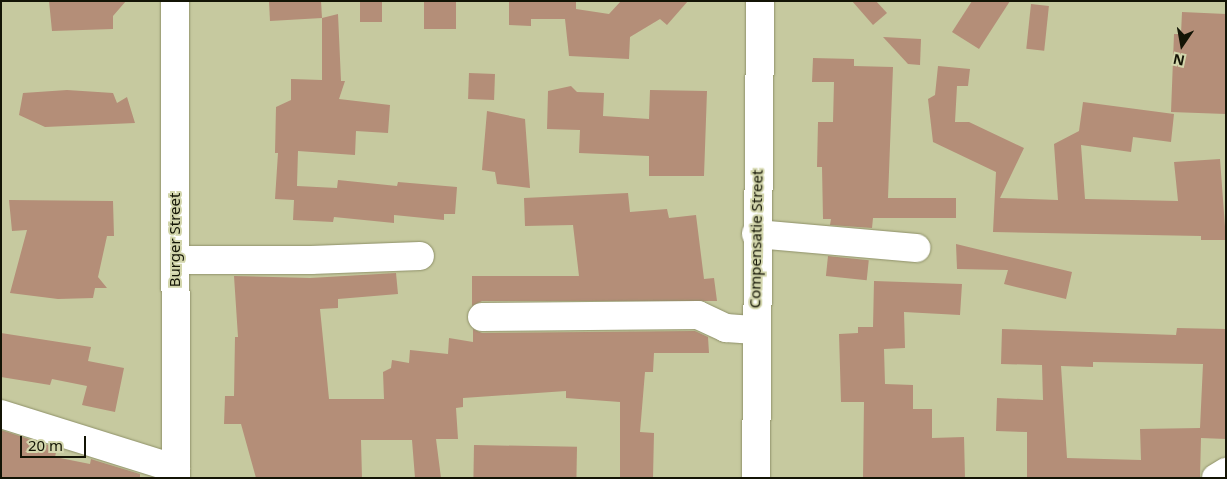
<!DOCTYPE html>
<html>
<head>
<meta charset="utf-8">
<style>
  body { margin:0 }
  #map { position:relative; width:1227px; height:479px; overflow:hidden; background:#c6c99f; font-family:"Noto Sans",sans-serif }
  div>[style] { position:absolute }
  .building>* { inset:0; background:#b48e78; transform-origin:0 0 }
  .roads { filter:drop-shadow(0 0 1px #8e9068) drop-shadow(0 0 1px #8e9068) }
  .minor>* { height:28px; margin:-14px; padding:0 14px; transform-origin:14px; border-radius:14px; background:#fff }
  span { translate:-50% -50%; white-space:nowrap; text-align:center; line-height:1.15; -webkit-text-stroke:4px #d3d6ac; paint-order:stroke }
  .street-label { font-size:15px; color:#131405 }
  .frame { position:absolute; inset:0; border:2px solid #131405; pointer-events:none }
  .north { position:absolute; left:1157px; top:20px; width:50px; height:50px; -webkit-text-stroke:4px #d3d6ac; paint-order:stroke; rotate:192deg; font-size:14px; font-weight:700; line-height:20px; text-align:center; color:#131405 }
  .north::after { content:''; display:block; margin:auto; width:18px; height:22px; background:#131405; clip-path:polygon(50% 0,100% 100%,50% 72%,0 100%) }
  .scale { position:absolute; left:20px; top:436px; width:66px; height:22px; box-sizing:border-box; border:2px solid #131405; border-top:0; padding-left:6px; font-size:15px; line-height:18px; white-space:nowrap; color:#131405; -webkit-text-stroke:4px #d3d6ac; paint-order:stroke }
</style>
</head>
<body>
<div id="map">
  <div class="building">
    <div style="clip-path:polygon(49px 1px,126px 1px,113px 16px,113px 29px,52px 31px)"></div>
    <div style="clip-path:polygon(269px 1px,321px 1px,322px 18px,270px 21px)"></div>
    <div style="left:360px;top:1px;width:22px;height:21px"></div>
    <div style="left:424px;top:1px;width:32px;height:28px"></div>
    <div style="clip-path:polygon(509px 1px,576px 1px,576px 9px,609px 14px,621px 1px,688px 1px,667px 25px,660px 19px,630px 37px,629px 59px,569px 56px,565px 19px,531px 19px,531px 26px,509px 25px)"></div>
    <div style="clip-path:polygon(852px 1px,876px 1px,887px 13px,873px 25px)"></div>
    <div style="clip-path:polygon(972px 1px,1010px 1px,979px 49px,952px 32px)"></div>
    <div style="left:1031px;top:4px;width:18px;height:45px;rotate:6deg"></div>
    <div style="clip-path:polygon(1182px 12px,1226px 14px,1226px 114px,1171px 112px,1174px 34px,1181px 34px)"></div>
    <div style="clip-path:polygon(338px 14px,341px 81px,345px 81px,339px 99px,390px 105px,388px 133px,356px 131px,355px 155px,298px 151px,297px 186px,337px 188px,338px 180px,397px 186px,398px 182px,457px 187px,455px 214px,444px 214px,444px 220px,394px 215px,394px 223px,334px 217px,333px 222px,293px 220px,294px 200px,275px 199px,278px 153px,275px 153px,276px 107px,291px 100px,291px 79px,322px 80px,322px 18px)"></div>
    <div style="clip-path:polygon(883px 37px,921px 39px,920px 65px,908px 64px)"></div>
    <div style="clip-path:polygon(813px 58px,854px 59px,854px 66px,893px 67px,888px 198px,956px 198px,956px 218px,873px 218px,872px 228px,830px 225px,831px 219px,823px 219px,822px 167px,817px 167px,818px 122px,833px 122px,834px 82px,812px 82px)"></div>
    <div style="clip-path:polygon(938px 66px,970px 69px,968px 86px,957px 86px,955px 122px,969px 122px,1024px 148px,1000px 198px,1058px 200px,1054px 144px,1079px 131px,1083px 102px,1174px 114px,1171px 142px,1133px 137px,1131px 152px,1081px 145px,1085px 199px,1178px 201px,1174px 162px,1220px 159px,1226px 240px,1201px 240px,1201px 236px,993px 232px,996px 172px,933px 142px,928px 99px,935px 95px)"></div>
    <div style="left:469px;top:73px;width:26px;height:26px;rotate:2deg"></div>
    <div style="clip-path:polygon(571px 86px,577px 92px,604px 93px,603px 116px,649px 119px,650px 90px,707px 91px,704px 176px,649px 176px,649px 156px,579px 153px,580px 130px,547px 129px,548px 91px)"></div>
    <div style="clip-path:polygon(67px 90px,113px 93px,117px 103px,127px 97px,135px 123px,45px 127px,19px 115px,23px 93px)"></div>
    <div style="clip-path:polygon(487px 111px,525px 119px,530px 188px,497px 184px,495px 172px,482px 170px)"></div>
    <div style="clip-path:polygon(628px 193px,630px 212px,667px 209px,669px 218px,696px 215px,704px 279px,714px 278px,717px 301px,482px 301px,472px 306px,472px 276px,579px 276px,573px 225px,525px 226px,524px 198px)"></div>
    <div style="clip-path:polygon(9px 200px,113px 201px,114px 236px,107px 236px,98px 277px,107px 288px,95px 288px,93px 298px,58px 299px,10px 293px,27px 230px,12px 231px)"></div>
    <div style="clip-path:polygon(956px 244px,1072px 272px,1066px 299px,1004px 284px,1008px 270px,957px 269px)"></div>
    <div style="left:828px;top:256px;width:41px;height:20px;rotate:6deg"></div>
    <div style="clip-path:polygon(396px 273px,398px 294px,338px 299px,338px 308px,320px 309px,329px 399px,384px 399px,383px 372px,391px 368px,392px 360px,409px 363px,410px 350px,448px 354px,449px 338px,473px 342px,473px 329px,482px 333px,695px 331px,708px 337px,709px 353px,654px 353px,653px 372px,645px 372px,640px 432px,654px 433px,653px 478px,620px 478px,620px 402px,566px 398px,566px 391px,463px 398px,463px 407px,456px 408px,458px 439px,436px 439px,441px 478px,415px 478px,412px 440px,361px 440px,362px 478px,256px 478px,241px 424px,224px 424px,225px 396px,234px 396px,235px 337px,238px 337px,234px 276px,310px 278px)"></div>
    <div style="clip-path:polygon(874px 281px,962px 284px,960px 315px,904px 312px,905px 348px,884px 349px,885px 384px,913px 385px,913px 409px,932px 409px,932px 438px,964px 437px,965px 478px,863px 478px,864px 402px,841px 402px,839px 334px,858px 333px,858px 327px,873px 327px)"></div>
    <div style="clip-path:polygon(evenodd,1177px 328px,1226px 329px,1226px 439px,1201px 438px,1200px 478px,1027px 478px,1027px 432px,996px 431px,997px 398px,1043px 400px,1042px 365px,1001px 364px,1002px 329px,1176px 335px,1177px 328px,1093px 362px,1203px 364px,1200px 428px,1140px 429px,1141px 460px,1067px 458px,1061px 366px,1093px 367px,1093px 362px)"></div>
    <div style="clip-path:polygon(1px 333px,91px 347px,88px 361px,124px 368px,115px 412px,82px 405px,87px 386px,52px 379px,50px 385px,1px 377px)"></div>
    <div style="clip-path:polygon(1px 430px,57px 448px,55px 457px,90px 464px,91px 459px,97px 461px,140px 474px,140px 478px,1px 478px)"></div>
    <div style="left:474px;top:445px;width:103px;height:33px;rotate:1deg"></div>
  </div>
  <div class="roads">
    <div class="minor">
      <div style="left:175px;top:1px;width:477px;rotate:89.9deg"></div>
      <div style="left:756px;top:234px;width:161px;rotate:5deg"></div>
      <div style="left:175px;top:260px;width:136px"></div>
      <div style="left:311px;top:260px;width:109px;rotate:-2.1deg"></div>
      <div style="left:482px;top:317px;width:216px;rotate:-0.5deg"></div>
      <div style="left:698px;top:315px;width:31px;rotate:25deg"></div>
      <div style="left:726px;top:328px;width:30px;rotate:4deg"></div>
      <div style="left:1px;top:414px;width:183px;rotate:17.4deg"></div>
      <div style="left:756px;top:478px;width:477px;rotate:-89.5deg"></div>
      <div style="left:1216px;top:478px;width:12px;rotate:-31deg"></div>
    </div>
  </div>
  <div class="street-label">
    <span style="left:756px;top:239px;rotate:-89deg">Compensatie Street</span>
    <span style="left:175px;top:240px;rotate:-90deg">Burger Street</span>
  </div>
  <div class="frame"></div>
  <div class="north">N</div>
  <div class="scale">20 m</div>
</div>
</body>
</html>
